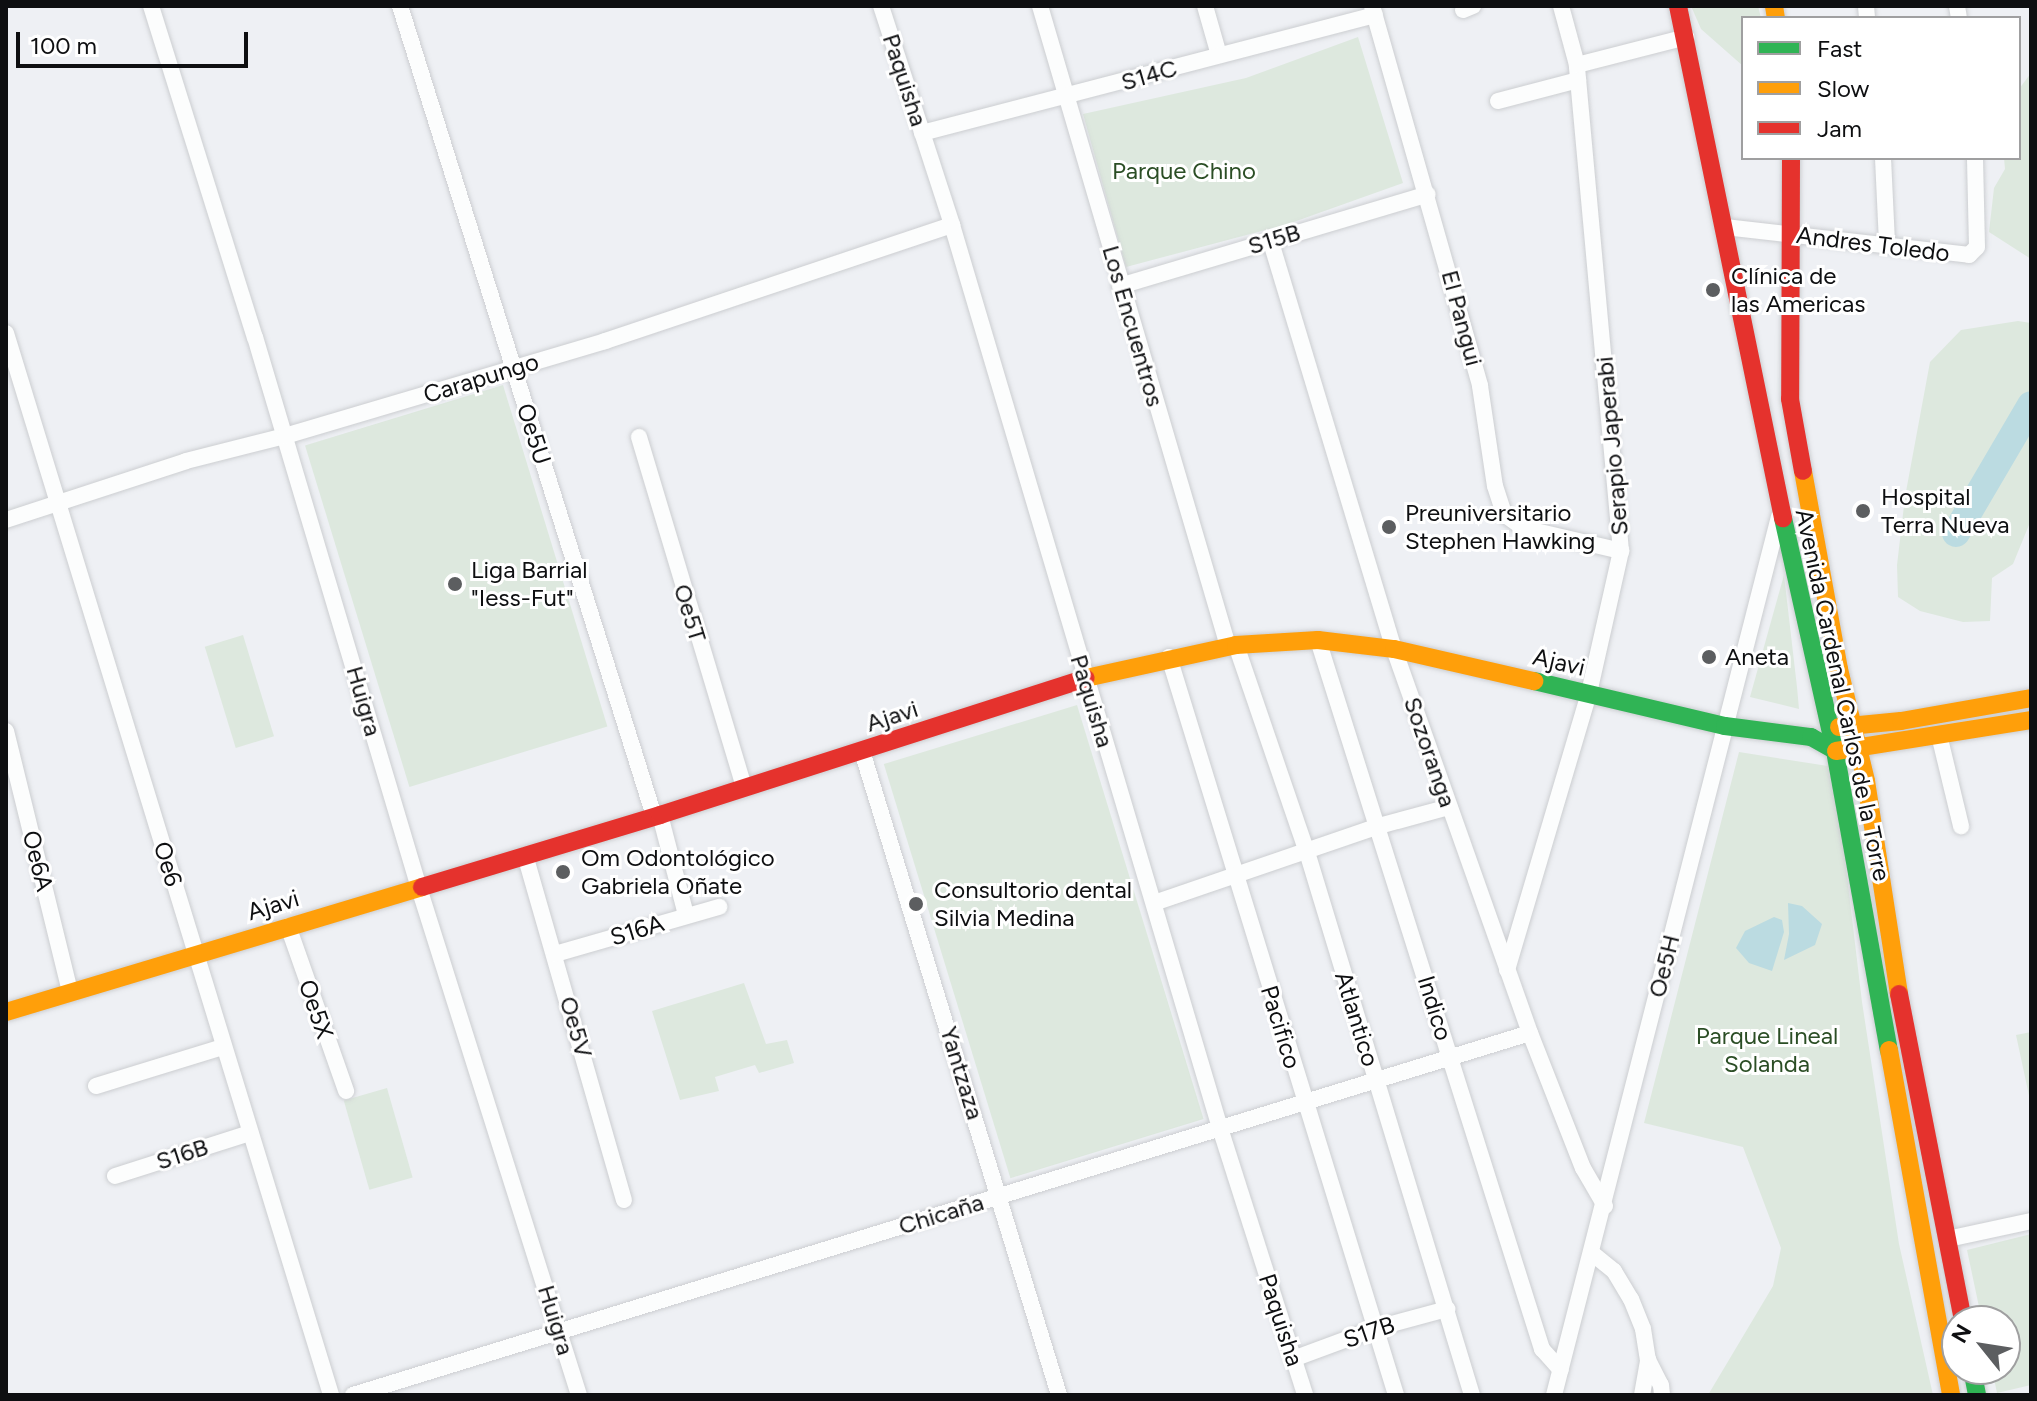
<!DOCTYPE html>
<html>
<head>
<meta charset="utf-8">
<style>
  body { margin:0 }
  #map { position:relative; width:2037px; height:1401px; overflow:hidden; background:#eef0f4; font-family:Figtree,sans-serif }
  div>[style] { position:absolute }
  .green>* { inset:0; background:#dde8de; transform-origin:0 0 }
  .water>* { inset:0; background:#bbdbe1 }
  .river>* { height:28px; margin:-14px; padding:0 14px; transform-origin:14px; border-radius:14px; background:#bbdbe1 }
  .roads { filter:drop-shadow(0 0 2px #ccced1) drop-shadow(0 0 2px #ccced1) }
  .street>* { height:16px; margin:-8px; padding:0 8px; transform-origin:8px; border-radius:8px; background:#fcfdfd }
  .fast>* { height:18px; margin:-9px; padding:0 9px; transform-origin:9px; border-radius:9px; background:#30b455 }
  .slow>* { height:18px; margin:-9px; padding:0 9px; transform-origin:9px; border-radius:9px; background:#ff9f0a }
  .jam>* { height:18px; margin:-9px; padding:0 9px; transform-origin:9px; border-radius:9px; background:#e5322d }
  .dots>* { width:22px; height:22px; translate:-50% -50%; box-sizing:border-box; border:4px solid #fff; border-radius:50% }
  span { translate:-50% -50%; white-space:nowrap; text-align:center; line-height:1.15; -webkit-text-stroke:6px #fff; paint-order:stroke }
  .street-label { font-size:24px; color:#0e0f11 }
  .park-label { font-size:24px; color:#2b4e25 }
  .poi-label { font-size:24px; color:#0e0f11 }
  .left { translate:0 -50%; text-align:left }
  .frame { position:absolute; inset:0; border:8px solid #0e0f11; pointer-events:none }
  .legend { position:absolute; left:1741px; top:16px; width:280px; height:144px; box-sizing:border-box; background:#fff; border:2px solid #9f9fa0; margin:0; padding:10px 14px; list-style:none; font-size:24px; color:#0e0f11 }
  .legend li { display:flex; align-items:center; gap:16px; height:40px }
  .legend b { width:40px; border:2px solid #9f9fa0 }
  .north { position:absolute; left:1941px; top:1305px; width:80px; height:80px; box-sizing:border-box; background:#fff; border:2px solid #9f9fa0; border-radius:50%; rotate:300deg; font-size:22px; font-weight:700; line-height:32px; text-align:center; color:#0e0f11 }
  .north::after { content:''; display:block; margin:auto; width:28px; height:36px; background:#5c5e60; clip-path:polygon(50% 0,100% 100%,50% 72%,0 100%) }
  .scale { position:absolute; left:16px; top:32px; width:232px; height:36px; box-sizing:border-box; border:4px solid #0e0f11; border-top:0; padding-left:10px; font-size:24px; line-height:28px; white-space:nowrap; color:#0e0f11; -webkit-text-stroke:6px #fff; paint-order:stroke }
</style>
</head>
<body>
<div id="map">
  <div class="green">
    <div style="clip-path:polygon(1691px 6px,1758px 6px,1761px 18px,1743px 18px,1743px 66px,1701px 29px)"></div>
    <div style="clip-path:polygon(1358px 37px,1403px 183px,1288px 224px,1126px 267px,1083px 114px,1246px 78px)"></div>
    <div style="clip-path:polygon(2031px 73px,2031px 259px,1989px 232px,1994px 188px,2005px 169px,2004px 158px,2019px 158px,2019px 89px)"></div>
    <div style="clip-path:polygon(2018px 321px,2031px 323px,2031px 520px,2013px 564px,1992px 578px,1990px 621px,1963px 622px,1920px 611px,1898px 597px,1897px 565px,1905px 497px,1930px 362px,1961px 330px)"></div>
    <div style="left:503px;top:385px;width:357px;height:207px;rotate:73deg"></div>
    <div style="clip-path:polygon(1784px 575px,1797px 687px,1799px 709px,1750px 697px)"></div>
    <div style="left:243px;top:635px;width:106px;height:40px;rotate:73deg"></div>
    <div style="left:1077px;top:705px;width:433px;height:202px;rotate:73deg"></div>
    <div style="clip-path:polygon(1739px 752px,1834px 767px,1862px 1002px,1899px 1244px,1933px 1395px,1708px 1395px,1773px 1286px,1781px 1248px,1743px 1147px,1644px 1123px)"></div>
    <div style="clip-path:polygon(744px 983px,766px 1044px,787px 1040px,794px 1063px,759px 1073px,755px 1065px,715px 1077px,719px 1091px,680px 1100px,652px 1011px)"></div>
    <div style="clip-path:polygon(2031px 1032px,2031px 1105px,2016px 1035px)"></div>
    <div style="left:387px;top:1088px;width:93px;height:45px;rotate:74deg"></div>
    <div style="clip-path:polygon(2031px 1234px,2031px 1385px,1997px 1393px,1992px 1369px,2005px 1369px,2005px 1321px,1982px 1321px,1967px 1250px)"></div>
  </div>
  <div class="water">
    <div style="clip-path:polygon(1788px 903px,1802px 906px,1822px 924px,1815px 945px,1784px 960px,1789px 934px)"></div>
    <div style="clip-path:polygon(1774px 917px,1782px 920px,1784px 932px,1772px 971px,1749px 963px,1736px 948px,1745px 931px)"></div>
  </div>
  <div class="river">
    <div style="left:1956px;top:533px;width:148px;rotate:-59.6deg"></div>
  </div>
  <div class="roads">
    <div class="street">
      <div style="left:151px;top:6px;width:347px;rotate:72.6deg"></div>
      <div style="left:255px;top:337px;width:575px;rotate:73.42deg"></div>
      <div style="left:419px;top:888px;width:532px;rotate:72.49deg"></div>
      <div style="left:400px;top:6px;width:849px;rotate:72.59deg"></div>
      <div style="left:881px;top:6px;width:230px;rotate:72deg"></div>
      <div style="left:952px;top:225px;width:942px;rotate:73.47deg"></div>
      <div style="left:1220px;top:1128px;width:280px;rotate:72.3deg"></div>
      <div style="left:1040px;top:6px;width:667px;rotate:73.63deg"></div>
      <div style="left:1205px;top:6px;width:51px;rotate:74.1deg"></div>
      <div style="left:1372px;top:6px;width:395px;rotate:74.1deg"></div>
      <div style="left:1480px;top:386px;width:101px;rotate:81.5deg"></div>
      <div style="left:1495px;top:486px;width:29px;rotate:72deg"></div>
      <div style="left:1504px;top:514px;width:24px;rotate:36deg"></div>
      <div style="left:1523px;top:528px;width:101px;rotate:13.2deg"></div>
      <div style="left:1866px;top:6px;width:12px;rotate:85deg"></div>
      <div style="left:1957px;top:6px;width:12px;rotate:81deg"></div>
      <div style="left:1463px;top:10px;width:11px;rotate:-22deg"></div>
      <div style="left:1577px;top:65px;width:113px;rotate:-14.4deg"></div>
      <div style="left:1498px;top:101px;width:83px;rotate:-14.7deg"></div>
      <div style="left:922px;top:133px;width:468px;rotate:-14.6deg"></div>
      <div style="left:1883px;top:158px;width:85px;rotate:87.3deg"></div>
      <div style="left:1725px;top:227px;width:246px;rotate:6.5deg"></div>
      <div style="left:1969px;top:255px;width:11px;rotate:-45deg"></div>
      <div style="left:1977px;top:247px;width:89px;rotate:-91.3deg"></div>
      <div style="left:1270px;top:239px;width:428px;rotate:73.2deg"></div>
      <div style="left:1394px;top:649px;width:407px;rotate:70.5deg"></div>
      <div style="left:1530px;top:1033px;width:145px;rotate:68.6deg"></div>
      <div style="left:1583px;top:1168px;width:44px;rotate:59.9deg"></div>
      <div style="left:1120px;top:286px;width:321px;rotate:-16.6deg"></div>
      <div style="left:6px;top:333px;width:1111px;rotate:72.98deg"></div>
      <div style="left:639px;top:437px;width:365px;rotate:73.3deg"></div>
      <div style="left:6px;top:520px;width:189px;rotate:-18.1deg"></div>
      <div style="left:186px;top:461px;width:102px;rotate:-14.2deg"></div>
      <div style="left:285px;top:436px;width:334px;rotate:-16.5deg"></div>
      <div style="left:605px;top:341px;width:366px;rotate:-18.5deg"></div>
      <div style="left:1318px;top:640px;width:744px;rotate:72.47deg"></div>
      <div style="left:1542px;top:1349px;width:28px;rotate:48deg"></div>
      <div style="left:1236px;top:645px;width:219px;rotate:71.1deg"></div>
      <div style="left:1307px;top:852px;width:568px;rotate:73.1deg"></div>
      <div style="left:1169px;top:657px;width:772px;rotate:72.9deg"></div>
      <div style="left:6px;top:731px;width:269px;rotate:76.2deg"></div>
      <div style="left:1939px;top:735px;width:94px;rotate:76.4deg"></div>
      <div style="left:862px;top:751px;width:673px;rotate:72.99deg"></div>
      <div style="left:660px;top:815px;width:103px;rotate:75.4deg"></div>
      <div style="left:525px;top:855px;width:359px;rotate:74deg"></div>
      <div style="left:1154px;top:903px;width:238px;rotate:-18.9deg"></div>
      <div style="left:1379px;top:826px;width:73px;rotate:-15.2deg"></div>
      <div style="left:288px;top:926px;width:175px;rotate:70.6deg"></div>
      <div style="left:555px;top:954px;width:171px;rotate:-16deg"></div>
      <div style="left:1507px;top:970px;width:289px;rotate:-73.5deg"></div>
      <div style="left:1589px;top:693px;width:146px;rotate:-77.3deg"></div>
      <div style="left:1621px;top:551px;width:488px;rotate:-95.2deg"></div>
      <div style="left:1577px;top:65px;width:61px;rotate:-105.2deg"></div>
      <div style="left:96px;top:1086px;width:133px;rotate:-17.1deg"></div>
      <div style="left:115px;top:1176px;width:142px;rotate:-17.7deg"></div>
      <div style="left:1948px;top:1239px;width:85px;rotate:-12.2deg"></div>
      <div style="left:1593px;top:1254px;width:27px;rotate:39deg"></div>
      <div style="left:1614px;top:1271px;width:33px;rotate:59deg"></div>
      <div style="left:1631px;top:1299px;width:32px;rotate:68deg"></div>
      <div style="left:1643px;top:1329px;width:31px;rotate:81deg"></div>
      <div style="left:1648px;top:1360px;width:28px;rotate:63deg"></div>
      <div style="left:1661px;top:1385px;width:10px;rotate:84deg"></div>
      <div style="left:1293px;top:1359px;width:90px;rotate:-20.3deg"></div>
      <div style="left:1377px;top:1328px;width:73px;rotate:-15.2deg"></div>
      <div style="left:353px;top:1395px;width:1231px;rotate:-17.1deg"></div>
      <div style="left:1554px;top:1395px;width:906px;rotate:-75.63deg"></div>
      <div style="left:1642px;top:1395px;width:36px;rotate:-80deg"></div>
    </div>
    <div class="fast">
      <div style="left:1783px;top:518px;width:239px;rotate:77.4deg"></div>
      <div style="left:1835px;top:751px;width:304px;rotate:79.8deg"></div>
      <div style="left:1534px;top:681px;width:196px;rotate:13.3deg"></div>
      <div style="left:1725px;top:726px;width:87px;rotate:7.3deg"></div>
      <div style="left:1811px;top:737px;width:29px;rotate:29deg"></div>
      <div style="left:1972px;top:1369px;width:26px;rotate:79deg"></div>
    </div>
    <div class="slow">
      <div style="left:1774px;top:6px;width:12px;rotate:81deg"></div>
      <div style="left:1803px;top:471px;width:201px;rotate:79.7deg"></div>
      <div style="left:1839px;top:669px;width:115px;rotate:76.4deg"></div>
      <div style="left:1866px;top:781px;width:216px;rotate:81.2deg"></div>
      <div style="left:1086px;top:678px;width:154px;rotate:-12.4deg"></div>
      <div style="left:1236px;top:645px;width:82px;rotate:-3.5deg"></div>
      <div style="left:1318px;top:640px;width:77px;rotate:6.8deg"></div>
      <div style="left:1394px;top:649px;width:144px;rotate:12.9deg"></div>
      <div style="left:1839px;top:727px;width:62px;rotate:-5.5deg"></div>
      <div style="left:1901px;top:721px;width:132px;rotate:-10deg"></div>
      <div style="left:1836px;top:751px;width:197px;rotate:-9deg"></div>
      <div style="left:6px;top:1012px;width:434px;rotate:-16.7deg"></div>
      <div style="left:1889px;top:1050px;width:351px;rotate:79.8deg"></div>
    </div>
    <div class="jam">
      <div style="left:1678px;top:6px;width:523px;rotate:78.41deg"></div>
      <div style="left:1791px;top:158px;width:241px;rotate:90.2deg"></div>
      <div style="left:1790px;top:399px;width:73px;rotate:79.8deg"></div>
      <div style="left:422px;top:887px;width:249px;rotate:-16.8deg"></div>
      <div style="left:660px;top:815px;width:447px;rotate:-17.8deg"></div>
      <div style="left:1899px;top:994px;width:333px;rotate:78.9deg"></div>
    </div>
  </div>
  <div class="dots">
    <div style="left:1713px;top:290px;background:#5c5e60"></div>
    <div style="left:1863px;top:511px;background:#5c5e60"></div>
    <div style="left:1389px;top:527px;background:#5c5e60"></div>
    <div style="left:455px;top:584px;background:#5c5e60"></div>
    <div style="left:1709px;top:657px;background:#5c5e60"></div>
    <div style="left:563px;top:872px;background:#5c5e60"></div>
    <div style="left:916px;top:904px;background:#5c5e60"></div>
  </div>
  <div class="street-label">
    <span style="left:1149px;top:75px;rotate:-16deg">S14C</span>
    <span style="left:905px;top:80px;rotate:72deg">Paquisha</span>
    <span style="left:1274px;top:239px;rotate:-17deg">S15B</span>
    <span style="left:1873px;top:244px;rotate:7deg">Andres Toledo</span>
    <span style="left:1462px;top:318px;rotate:75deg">El Pangui</span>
    <span style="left:1133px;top:326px;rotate:74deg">Los Encuentros</span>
    <span style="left:481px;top:378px;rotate:-17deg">Carapungo</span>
    <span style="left:534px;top:434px;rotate:72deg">Oe5U</span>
    <span style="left:1612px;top:446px;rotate:-95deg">Serapio Japerabi</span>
    <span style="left:690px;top:613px;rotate:73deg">Oe5T</span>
    <span style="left:1559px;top:662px;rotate:13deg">Ajavi</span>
    <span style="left:1843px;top:695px;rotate:78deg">Avenida Cardenal Carlos de la Torre</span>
    <span style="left:364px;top:701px;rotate:74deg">Huigra</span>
    <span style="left:1092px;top:701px;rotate:73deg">Paquisha</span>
    <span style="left:892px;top:716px;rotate:-18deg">Ajavi</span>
    <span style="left:1430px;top:752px;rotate:71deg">Sozoranga</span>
    <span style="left:38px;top:861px;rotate:76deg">Oe6A</span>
    <span style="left:168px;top:864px;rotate:73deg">Oe6</span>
    <span style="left:273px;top:905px;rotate:-17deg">Ajavi</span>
    <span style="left:637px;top:930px;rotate:-17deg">S16A</span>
    <span style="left:1664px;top:966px;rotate:-76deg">Oe5H</span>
    <span style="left:1435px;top:1008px;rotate:73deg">Indico</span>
    <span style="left:316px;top:1009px;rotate:71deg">Oe5X</span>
    <span style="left:1357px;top:1019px;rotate:73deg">Atlantico</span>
    <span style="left:576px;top:1027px;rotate:74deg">Oe5V</span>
    <span style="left:1281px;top:1027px;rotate:73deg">Pacifico</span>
    <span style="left:962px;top:1073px;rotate:73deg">Yantzaza</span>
    <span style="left:182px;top:1154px;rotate:-18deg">S16B</span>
    <span style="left:941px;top:1214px;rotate:-17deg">Chicaña</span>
    <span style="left:556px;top:1320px;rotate:73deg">Huigra</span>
    <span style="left:1281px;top:1320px;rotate:72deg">Paquisha</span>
    <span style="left:1369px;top:1332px;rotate:-19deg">S17B</span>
  </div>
  <div class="park-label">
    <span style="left:1184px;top:171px">Parque Chino</span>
    <span style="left:1767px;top:1050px">Parque Lineal<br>Solanda</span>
  </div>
  <div class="poi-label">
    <span class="left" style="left:1731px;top:290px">Clínica de<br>las Americas</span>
    <span class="left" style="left:1881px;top:511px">Hospital<br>Terra Nueva</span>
    <span class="left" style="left:1405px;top:527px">Preuniversitario<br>Stephen Hawking</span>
    <span class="left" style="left:471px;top:584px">Liga Barrial<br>"Iess-Fut"</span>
    <span class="left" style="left:1725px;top:657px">Aneta</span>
    <span class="left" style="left:581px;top:872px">Om Odontológico<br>Gabriela Oñate</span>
    <span class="left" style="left:934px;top:904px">Consultorio dental<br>Silvia Medina</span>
  </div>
  <div class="frame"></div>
  <ul class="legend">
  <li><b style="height:10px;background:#30b455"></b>Fast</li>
  <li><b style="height:10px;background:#ff9f0a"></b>Slow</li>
  <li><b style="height:10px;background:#e5322d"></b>Jam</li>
  </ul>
  <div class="north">N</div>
  <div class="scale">100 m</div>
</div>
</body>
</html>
